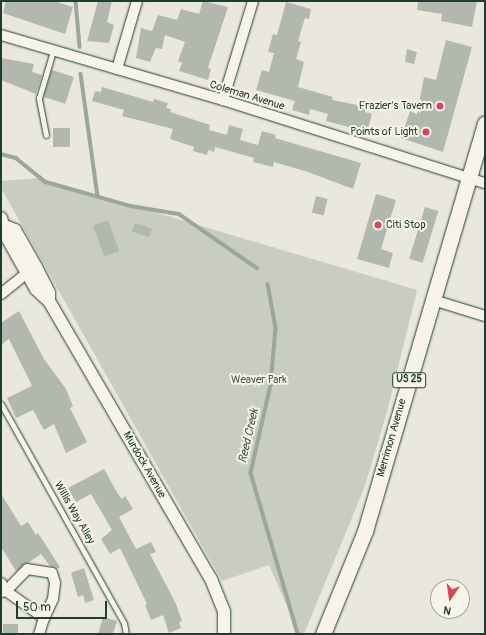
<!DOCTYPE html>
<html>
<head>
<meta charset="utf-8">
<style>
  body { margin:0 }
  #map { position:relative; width:486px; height:635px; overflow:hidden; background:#eae8dd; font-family:Pangolin,sans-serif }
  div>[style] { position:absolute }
  .green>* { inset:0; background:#c8ccc1 }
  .stream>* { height:3.5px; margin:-1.75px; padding:0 1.75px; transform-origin:1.75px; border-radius:1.75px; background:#9ca69c }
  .building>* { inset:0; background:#b2b8ae; transform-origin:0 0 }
  .roads { filter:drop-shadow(0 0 1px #1f3d34) drop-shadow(0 0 1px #1f3d34) }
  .service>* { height:5px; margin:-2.5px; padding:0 2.5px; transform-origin:2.5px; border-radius:2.5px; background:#f7f3e8 }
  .minor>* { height:10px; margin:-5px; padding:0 5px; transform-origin:5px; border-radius:5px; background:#f7f3e8 }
  .tertiary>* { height:12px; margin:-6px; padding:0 6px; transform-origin:6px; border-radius:6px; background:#f7f3e8 }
  .primary>* { height:15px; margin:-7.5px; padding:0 7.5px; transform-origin:7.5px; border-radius:7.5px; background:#f7f3e8 }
  .dots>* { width:11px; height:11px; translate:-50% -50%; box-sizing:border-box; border:2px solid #f7f3e8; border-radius:50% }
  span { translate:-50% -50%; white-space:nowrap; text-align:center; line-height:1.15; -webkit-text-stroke:4px #f7f3e8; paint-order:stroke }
  .shield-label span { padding:1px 3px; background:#f7f3e8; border:1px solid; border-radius:3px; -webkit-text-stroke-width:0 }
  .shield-label { font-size:10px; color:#1f3d34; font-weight:700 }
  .street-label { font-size:11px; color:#1f3d34 }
  .poi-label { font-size:11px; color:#1f3d34 }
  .right { translate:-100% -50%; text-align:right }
  .left { translate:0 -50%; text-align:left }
  .park-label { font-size:11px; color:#415a50 }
  .water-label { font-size:12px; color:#445c53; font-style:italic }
  .frame { position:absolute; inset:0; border:2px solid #1f3d34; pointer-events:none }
  .north { position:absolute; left:430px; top:579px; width:40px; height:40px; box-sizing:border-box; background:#f7f3e8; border:1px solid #a1aaa0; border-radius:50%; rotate:193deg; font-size:11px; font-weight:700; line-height:16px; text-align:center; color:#1f3d34 }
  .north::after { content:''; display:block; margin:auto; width:14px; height:18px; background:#d1495b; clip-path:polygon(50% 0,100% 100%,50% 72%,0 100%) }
  .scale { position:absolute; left:16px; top:601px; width:91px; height:18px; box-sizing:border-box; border:2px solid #1f3d34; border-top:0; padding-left:5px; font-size:12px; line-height:14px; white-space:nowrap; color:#1f3d34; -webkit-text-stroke:3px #f7f3e8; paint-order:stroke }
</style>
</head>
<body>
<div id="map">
  <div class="green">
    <div style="clip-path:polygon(40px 178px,417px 290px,388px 408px,365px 486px,304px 634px,299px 634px,269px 565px,222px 581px,1px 188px,1px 181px)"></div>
  </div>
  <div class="stream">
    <div style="left:76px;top:1px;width:46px;rotate:85deg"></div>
    <div style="left:81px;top:74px;width:123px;rotate:82.1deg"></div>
    <div style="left:1px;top:154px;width:16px;rotate:15deg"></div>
    <div style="left:16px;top:158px;width:38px;rotate:39deg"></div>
    <div style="left:46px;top:182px;width:88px;rotate:15.8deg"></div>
    <div style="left:131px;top:206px;width:49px;rotate:9.5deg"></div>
    <div style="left:179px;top:214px;width:95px;rotate:34.7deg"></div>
    <div style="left:268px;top:284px;width:45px;rotate:79.7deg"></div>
    <div style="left:276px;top:328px;width:57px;rotate:95deg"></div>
    <div style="left:271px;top:385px;width:90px;rotate:102.8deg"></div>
    <div style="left:251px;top:473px;width:168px;rotate:73.7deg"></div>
  </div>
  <div class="building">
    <div style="clip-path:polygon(6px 1px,54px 1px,73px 7px,65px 34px,3px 13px)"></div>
    <div style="clip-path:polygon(98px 1px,112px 1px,107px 22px,114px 25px,109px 43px,87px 41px)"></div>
    <div style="clip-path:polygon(203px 1px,228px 7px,208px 68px,211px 69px,208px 80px,179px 71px,182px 63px,178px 61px,185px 42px,165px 35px,162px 49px,156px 48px,150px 62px,136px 58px,141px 28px,152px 31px,158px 15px,177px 20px,181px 9px,199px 14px)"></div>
    <div style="clip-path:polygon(418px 1px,477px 1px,472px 27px,441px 21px,442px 14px,417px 10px)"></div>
    <div style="clip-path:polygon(286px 2px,311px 9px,309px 19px,305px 18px,298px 41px,301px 42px,296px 59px,304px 62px,298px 87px,333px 97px,332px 100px,367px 107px,365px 112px,372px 114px,367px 132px,326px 121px,328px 114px,310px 109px,309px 115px,292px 110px,295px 101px,256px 90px,262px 70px,269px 72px,274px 53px,268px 52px,273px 34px,277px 35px)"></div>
    <div style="clip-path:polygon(446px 40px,472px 47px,443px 152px,401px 138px,410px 111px,417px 114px,424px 77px,436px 80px)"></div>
    <div style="clip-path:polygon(407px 49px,417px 52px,414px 64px,405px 62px)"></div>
    <div style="clip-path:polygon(1px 58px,34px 64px,32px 72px,42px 75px,36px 94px,1px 80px)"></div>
    <div style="left:52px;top:70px;width:23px;height:28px;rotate:18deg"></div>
    <div style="clip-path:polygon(102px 87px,153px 102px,154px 99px,168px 103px,166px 108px,171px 109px,170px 112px,210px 125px,209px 130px,227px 135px,229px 125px,243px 129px,240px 140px,258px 145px,262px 131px,276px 135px,275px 138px,361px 163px,353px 189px,308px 172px,274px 162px,273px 167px,253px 162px,254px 158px,215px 147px,214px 152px,208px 150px,207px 155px,193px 151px,194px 147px,170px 139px,173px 129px,122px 116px,124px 110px,92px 101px,95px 91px,101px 92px)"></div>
    <div style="left:53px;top:128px;width:17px;height:19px"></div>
    <div style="clip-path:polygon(376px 194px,396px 200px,381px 249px,393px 253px,389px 268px,357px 259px)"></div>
    <div style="left:316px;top:196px;width:12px;height:17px;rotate:14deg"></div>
    <div style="left:425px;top:207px;width:14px;height:54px;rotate:17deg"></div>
    <div style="left:108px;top:220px;width:33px;height:16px;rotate:70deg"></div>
    <div style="left:135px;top:223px;width:18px;height:9px;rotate:19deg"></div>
    <div style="clip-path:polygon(19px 311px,44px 359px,66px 389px,73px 406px,70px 408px,87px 442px,66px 453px,54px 424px,44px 430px,33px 410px,16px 418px,7px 398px,32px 386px,9px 339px,1px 345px,1px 323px)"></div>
    <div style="clip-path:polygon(104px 469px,118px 494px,122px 499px,125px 496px,133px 509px,119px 517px,136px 549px,151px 542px,156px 552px,150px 554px,176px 604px,182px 621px,179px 622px,181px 628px,169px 633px,163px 615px,151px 620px,145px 605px,147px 604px,120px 548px,110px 554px,101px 539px,112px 530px,91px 494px,76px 502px,68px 488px)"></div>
    <div style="clip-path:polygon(1px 494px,21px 526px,28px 522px,36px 535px,38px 533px,60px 567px,57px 569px,50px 566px,41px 554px,16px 571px,1px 547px)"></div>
    <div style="clip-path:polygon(84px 568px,94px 600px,85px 603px,83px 595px,78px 597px,71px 573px)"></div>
    <div style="clip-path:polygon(103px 617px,117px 621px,113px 634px,98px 634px)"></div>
    <div style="left:3px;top:624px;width:15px;height:10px"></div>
  </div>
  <div class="roads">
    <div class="service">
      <div style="left:46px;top:135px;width:38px;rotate:-101deg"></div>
      <div style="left:39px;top:98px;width:49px;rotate:-73.4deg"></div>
      <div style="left:1px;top:404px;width:251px;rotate:60.7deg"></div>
      <div style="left:124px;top:623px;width:11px;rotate:80deg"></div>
    </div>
    <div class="minor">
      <div style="left:1px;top:35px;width:231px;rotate:16.3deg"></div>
      <div style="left:223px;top:100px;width:275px;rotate:17.6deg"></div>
      <div style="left:117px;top:69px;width:71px;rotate:-73.6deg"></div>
      <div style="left:223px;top:100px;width:103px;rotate:-73.1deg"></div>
      <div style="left:1px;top:294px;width:40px;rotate:-39deg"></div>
      <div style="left:433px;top:300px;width:54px;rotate:17.1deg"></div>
      <div style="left:1px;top:583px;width:9px;rotate:58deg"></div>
      <div style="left:6px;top:591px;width:47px;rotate:35.4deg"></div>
      <div style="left:44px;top:618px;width:17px;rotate:107deg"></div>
      <div style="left:1px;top:592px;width:5px;rotate:-11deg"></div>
      <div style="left:6px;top:591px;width:30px;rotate:-46deg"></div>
      <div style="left:27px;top:569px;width:25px;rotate:9deg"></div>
      <div style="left:52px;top:573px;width:10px;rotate:73deg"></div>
      <div style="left:55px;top:583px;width:16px;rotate:97deg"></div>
      <div style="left:53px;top:599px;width:21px;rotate:115deg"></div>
    </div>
    <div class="tertiary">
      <div style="left:1px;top:218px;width:19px;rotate:74deg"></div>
      <div style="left:6px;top:236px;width:61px;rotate:60.5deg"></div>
      <div style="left:36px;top:289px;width:18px;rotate:43deg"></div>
      <div style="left:5px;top:226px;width:11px;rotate:22deg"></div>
      <div style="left:15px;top:230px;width:43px;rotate:60.4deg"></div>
      <div style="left:36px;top:267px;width:29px;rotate:63deg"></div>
      <div style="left:49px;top:293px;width:8px;rotate:90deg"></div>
      <div style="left:49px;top:301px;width:322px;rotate:59.8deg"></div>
      <div style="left:211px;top:579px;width:35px;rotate:68deg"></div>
      <div style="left:224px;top:612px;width:22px;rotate:90deg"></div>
    </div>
    <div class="primary">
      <div style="left:323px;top:634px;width:111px;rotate:-67.8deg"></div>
      <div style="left:365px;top:531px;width:425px;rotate:-73.6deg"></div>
    </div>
  </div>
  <div class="dots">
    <div style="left:440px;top:106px;background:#d1495b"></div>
    <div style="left:426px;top:132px;background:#d1495b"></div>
    <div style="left:378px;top:225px;background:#d1495b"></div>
  </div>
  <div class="shield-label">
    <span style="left:409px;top:380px">US 25</span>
  </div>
  <div class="street-label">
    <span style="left:247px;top:96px;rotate:17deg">Coleman Avenue</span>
    <span style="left:392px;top:438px;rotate:-74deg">Merrimon Avenue</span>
    <span style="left:144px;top:465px;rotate:60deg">Murdock Avenue</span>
    <span style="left:74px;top:513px;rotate:60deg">Willis Way Alley</span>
  </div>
  <div class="poi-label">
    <span class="right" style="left:432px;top:106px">Frazier's Tavern</span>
    <span class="right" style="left:418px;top:132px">Points of Light</span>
    <span class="left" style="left:386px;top:225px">Citi Stop</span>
  </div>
  <div class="park-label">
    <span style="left:259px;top:380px">Weaver Park</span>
  </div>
  <div class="water-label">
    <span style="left:249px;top:436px;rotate:-77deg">Reed Creek</span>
  </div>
  <div class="frame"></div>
  <div class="north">N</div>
  <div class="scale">50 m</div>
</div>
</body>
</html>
